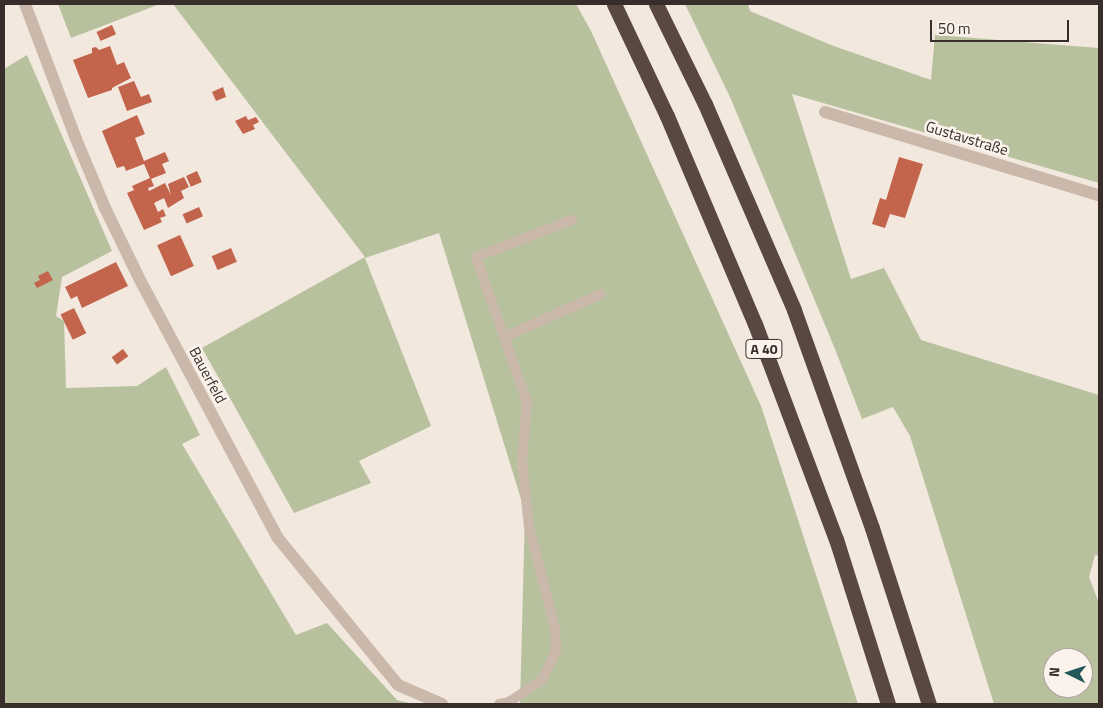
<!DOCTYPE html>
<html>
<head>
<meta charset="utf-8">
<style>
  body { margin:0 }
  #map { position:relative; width:1103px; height:708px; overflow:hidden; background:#f2e8de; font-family:"Titillium Web",sans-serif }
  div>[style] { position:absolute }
  .green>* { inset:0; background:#b7c19e }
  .building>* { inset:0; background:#c3644c; transform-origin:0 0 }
  .service>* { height:10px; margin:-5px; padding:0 5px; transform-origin:5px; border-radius:5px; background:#cab8aa }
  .minor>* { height:12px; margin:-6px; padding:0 6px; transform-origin:6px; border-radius:6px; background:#cab8aa }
  .motorway>* { height:15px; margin:-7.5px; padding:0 7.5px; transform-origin:7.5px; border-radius:7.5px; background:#594741 }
  span { translate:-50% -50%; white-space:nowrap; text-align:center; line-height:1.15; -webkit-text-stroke:5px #faf2eb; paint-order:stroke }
  .shield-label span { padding:1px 4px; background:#faf2eb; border:1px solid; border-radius:4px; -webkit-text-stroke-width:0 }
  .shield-label { font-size:14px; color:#382d2a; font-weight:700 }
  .street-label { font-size:15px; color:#382d2a }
  .frame { position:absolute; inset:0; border:5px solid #382d2a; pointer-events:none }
  .north { position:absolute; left:1043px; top:648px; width:50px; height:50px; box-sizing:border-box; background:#faf2eb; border:1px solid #aca39e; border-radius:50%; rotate:274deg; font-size:14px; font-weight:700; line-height:20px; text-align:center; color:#382d2a }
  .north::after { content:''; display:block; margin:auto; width:18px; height:22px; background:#205759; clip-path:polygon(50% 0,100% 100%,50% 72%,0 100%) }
  .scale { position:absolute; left:930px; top:20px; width:139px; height:22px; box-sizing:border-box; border:2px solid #382d2a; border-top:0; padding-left:6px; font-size:15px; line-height:18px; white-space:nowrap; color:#382d2a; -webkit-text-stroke:4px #faf2eb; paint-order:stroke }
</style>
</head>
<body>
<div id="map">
  <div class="green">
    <div style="clip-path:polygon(58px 4px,160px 4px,71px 38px)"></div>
    <div style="clip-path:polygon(173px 4px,576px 4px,591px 31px,761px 406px,858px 704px,520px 704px,525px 512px,439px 233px,365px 258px,431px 426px,359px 461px,371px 483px,294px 513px,202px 348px,365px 257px)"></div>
    <div style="clip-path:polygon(evenodd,685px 4px,748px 4px,750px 11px,831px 45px,931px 80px,935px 35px,1099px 48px,1099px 183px,792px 94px,851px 279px,884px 268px,921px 340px,1099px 395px,1099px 556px,1095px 555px,1089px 577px,1099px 603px,1099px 704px,994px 704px,910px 436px,893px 407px,862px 419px,835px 349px,730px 97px,685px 4px,1053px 658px,1083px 658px,1083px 688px,1053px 688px,1053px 658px)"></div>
    <div style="clip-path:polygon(27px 55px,112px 251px,62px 277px,56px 316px,64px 321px,66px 388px,137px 386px,166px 367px,200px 435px,182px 444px,296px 635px,327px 623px,397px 700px,413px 704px,4px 704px,4px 69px)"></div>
  </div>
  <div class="building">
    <div style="left:112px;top:25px;width:10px;height:17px;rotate:66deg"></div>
    <div style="clip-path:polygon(110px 46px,117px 65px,124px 62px,131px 78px,112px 88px,112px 90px,88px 98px,73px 60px,92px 53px,92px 48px,96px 47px,99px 50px)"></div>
    <div style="clip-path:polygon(134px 81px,141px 97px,149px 94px,152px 102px,127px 111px,118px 87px)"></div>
    <div style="clip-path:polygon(223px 87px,226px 97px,216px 101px,212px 92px)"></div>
    <div style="clip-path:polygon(137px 115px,145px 134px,135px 138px,144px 161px,165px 152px,169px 161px,162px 164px,166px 173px,151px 179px,154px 186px,148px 188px,149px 191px,165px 183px,171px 195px,168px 184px,184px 177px,189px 187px,181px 191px,184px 198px,168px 208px,164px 198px,154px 203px,158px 212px,163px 209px,166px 216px,160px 218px,162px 222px,144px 230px,127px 193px,134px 190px,132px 186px,150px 178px,144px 164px,126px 171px,124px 166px,117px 168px,102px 131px)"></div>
    <div style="clip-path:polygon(246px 116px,248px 120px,256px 117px,259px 122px,253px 125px,255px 129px,243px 134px,235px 121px)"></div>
    <div style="clip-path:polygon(899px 157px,923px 164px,905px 218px,890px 214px,885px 228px,872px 224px,880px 198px,886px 200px)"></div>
    <div style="left:197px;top:171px;width:12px;height:12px;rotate:66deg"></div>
    <div style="left:199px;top:207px;width:10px;height:18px;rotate:66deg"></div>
    <div style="left:180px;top:235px;width:34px;height:25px;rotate:66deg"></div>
    <div style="left:231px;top:248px;width:15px;height:21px;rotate:67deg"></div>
    <div style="clip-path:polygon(116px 262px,128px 286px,82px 308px,77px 296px,71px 299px,65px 287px)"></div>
    <div style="clip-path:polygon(48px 271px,53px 280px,37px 288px,34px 283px,40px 280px,38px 276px)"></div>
    <div style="left:74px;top:308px;width:28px;height:15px;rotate:64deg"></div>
    <div style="left:123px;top:349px;width:9px;height:14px;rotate:54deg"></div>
  </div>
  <div class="service">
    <div style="left:504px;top:337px;width:106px;rotate:-23.9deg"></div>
    <div style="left:499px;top:704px;width:10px;rotate:-11deg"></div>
    <div style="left:509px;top:702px;width:40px;rotate:-34deg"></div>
    <div style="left:542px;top:680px;width:32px;rotate:-64deg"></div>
    <div style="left:556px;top:651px;width:23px;rotate:-92deg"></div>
    <div style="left:555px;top:628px;width:104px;rotate:-104.4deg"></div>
    <div style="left:529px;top:527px;width:65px;rotate:-96.1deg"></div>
    <div style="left:522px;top:462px;width:60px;rotate:-85.2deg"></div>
    <div style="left:527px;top:402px;width:154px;rotate:-109.4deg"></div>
    <div style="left:476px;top:257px;width:103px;rotate:-21.1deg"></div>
  </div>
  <div class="minor">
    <div style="left:25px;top:4px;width:144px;rotate:69.3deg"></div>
    <div style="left:76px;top:139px;width:75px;rotate:67.2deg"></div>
    <div style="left:105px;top:208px;width:80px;rotate:64.1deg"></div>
    <div style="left:140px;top:280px;width:291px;rotate:61.9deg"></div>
    <div style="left:277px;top:537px;width:191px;rotate:50.7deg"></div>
    <div style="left:398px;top:685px;width:48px;rotate:23.4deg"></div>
    <div style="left:825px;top:112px;width:286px;rotate:16.9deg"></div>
  </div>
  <div class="motorway">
    <div style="left:614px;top:4px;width:124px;rotate:64.7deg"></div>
    <div style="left:667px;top:116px;width:226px;rotate:67.1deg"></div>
    <div style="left:755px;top:324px;width:230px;rotate:69.4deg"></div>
    <div style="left:836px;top:539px;width:173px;rotate:72.5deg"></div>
    <div style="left:656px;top:4px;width:111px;rotate:63.9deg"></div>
    <div style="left:705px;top:104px;width:224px;rotate:66.6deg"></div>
    <div style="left:794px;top:310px;width:232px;rotate:70.3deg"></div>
    <div style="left:872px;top:528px;width:185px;rotate:72.1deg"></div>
  </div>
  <div class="shield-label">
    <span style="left:764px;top:349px">A 40</span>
  </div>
  <div class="street-label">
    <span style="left:967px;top:138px;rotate:17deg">Gustavstraße</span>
    <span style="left:208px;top:375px;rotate:62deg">Bauerfeld</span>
  </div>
  <div class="frame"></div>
  <div class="north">N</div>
  <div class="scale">50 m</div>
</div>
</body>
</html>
